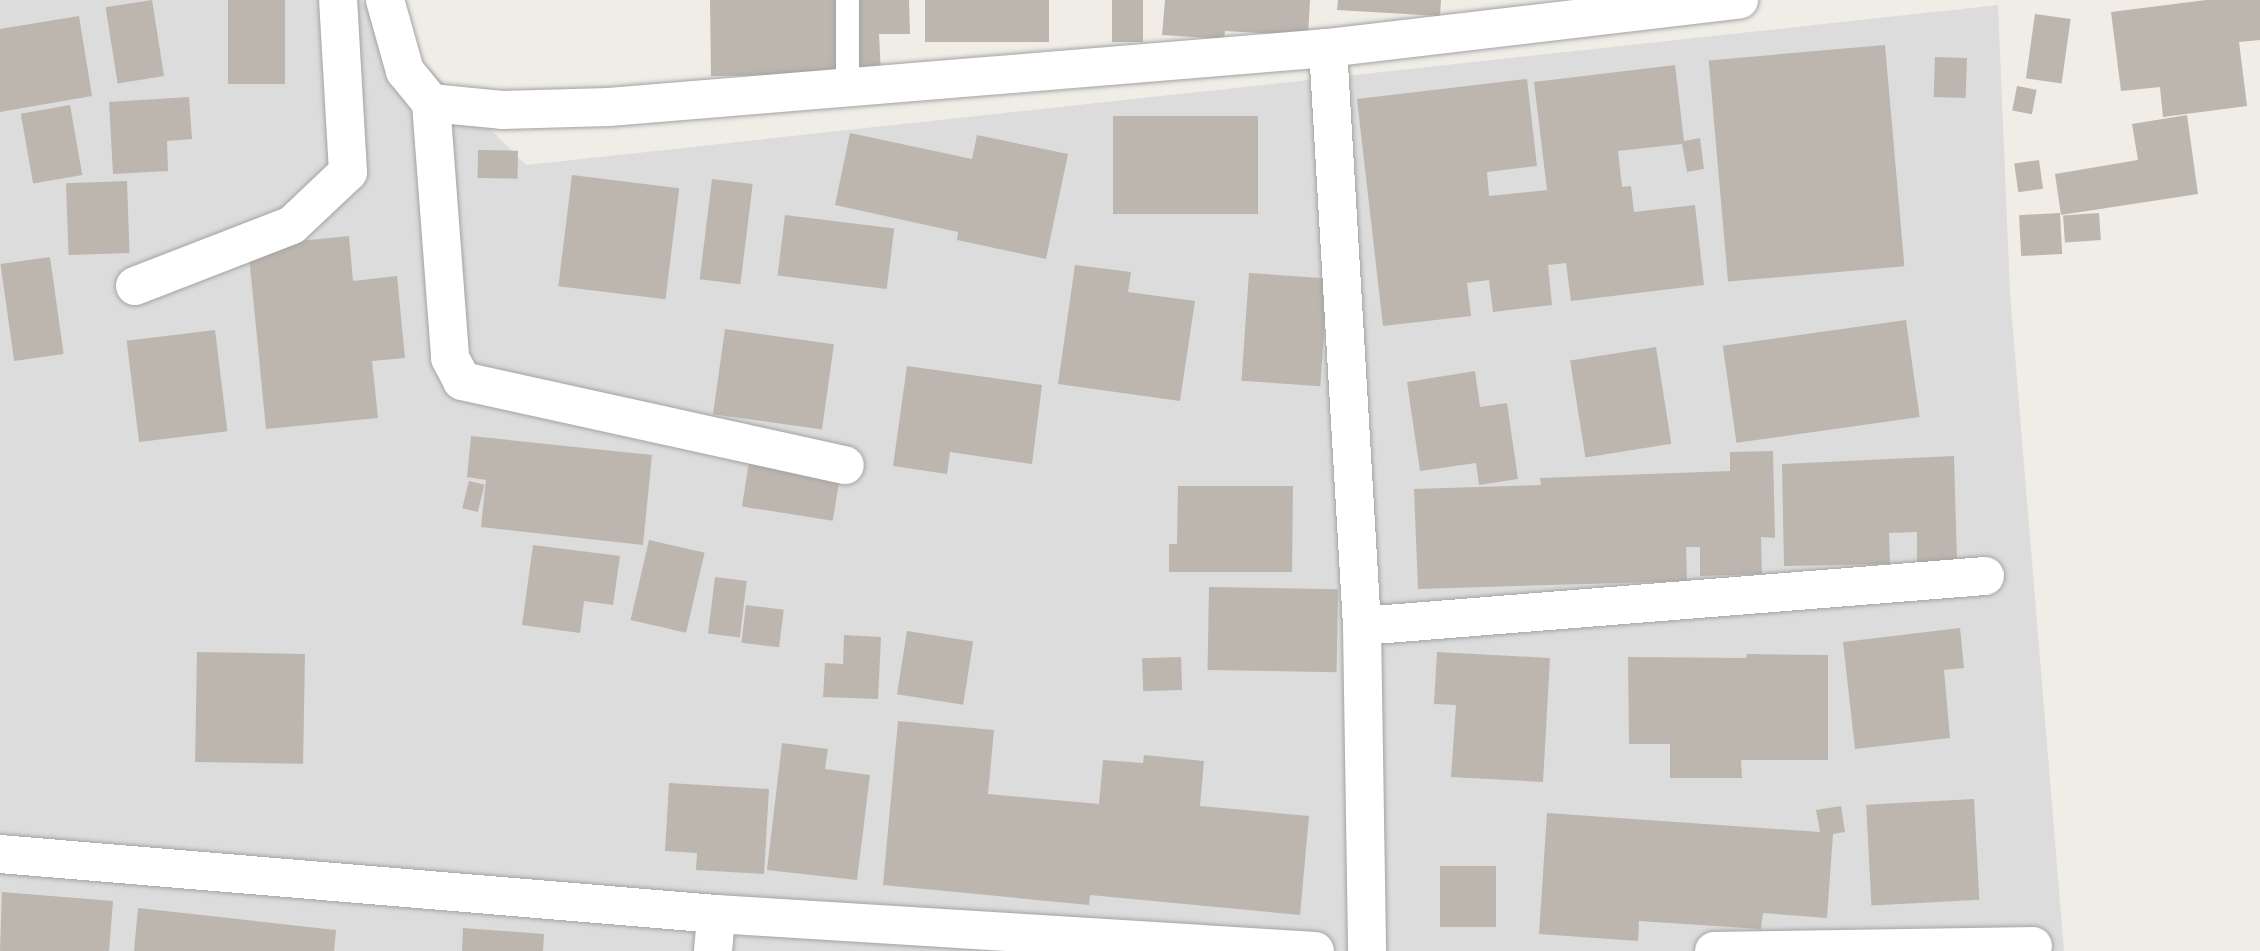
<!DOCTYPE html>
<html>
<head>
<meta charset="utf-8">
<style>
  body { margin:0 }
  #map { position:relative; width:2260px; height:951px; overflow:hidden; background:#efede6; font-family:Ubuntu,sans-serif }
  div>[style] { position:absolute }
  .residential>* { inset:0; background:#dddcdc }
  .building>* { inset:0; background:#bcb6af; transform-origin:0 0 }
  .roads { filter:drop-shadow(0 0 2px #a3a3a3) drop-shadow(0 0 2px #a3a3a3) }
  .lane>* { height:23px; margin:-11.5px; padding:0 11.5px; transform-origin:11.5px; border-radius:11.5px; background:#fff }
  .street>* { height:38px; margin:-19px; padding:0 19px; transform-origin:19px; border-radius:19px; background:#fff }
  span { translate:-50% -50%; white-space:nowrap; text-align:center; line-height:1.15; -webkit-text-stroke:6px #fff; paint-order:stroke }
</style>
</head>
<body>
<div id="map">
  <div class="residential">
    <div style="clip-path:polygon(0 0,361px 0,526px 165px,1998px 5px,2010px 294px,2064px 951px,0 951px)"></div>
  </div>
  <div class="building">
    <div style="left:152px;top:0;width:77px;height:47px;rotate:81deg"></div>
    <div style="left:228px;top:0;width:57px;height:84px"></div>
    <div style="clip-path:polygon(710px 0,909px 0,910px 34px,879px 34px,881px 74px,711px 76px)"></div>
    <div style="left:925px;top:0;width:124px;height:42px"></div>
    <div style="left:1112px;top:0;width:31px;height:42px"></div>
    <div style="clip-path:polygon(1165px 0,1310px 0,1308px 36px,1225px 31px,1224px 39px,1162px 35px)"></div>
    <div style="clip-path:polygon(1338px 0,1441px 0,1440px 16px,1337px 10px)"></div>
    <div style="clip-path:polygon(2206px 0,2260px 0,2260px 40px,2239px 42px,2247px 106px,2163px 117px,2160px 87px,2121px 91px,2111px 12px)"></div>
    <div style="left:2035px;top:14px;width:36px;height:65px;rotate:8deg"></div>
    <div style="clip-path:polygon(79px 16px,92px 96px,0 112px,0 29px)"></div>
    <div style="left:1885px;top:45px;width:222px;height:177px;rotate:85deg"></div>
    <div style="left:1935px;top:57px;width:32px;height:40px;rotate:2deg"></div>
    <div style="clip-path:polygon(1675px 65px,1684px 141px,1700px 138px,1704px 169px,1687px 172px,1682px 144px,1618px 151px,1622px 187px,1631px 186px,1634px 212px,1695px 205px,1704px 285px,1571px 301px,1566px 263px,1548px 265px,1552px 305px,1493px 312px,1489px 280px,1467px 283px,1471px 316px,1383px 326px,1357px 99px,1527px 79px,1537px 166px,1487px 172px,1489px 196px,1547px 190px,1534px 82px)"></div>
    <div style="left:2017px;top:86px;width:20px;height:25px;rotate:11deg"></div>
    <div style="clip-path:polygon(189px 97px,192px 139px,167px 141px,168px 171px,113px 174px,109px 102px)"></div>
    <div style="left:70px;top:105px;width:71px;height:50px;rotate:80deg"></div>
    <div style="clip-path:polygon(2187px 115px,2198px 194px,2061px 215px,2055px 174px,2138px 160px,2132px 124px)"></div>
    <div style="left:1113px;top:116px;width:145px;height:98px"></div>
    <div style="clip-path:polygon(850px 133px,972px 159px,977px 135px,1068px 154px,1046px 259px,957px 240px,958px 232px,835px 205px)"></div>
    <div style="left:478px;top:150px;width:40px;height:28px;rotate:1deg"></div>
    <div style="left:2039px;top:160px;width:29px;height:25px;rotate:82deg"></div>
    <div style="left:572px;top:175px;width:108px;height:112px;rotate:7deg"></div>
    <div style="left:712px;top:179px;width:41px;height:101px;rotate:7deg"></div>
    <div style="left:127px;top:181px;width:72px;height:61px;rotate:88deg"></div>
    <div style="left:2060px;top:213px;width:41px;height:41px;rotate:87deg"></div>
    <div style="left:2099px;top:213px;width:27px;height:36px;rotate:86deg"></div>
    <div style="left:785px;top:215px;width:110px;height:61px;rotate:7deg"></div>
    <div style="clip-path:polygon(349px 236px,353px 281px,397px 276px,405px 358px,372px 361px,378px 418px,266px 429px,248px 246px)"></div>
    <div style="left:50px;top:257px;width:98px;height:50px;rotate:82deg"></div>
    <div style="clip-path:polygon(1075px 265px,1131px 272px,1128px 292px,1195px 301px,1180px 401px,1058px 384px)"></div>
    <div style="left:1249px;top:273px;width:79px;height:108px;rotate:4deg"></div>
    <div style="left:1906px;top:320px;width:98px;height:185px;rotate:82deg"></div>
    <div style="left:725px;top:329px;width:110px;height:86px;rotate:8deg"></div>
    <div style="left:215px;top:330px;width:102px;height:89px;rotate:83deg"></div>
    <div style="left:1656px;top:347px;width:98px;height:87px;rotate:81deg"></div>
    <div style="clip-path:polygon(907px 366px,1042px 385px,1032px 464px,950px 452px,947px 474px,893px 466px)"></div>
    <div style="clip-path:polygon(1475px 371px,1480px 407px,1507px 403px,1518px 479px,1479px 485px,1476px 463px,1420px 471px,1407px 382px)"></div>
    <div style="clip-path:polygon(471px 436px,652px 455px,643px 545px,481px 527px,486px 480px,467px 477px)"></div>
    <div style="clip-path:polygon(1773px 451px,1775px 538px,1761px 537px,1762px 574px,1700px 576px,1700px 547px,1686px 547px,1687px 581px,1418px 589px,1414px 489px,1541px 485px,1540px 478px,1730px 471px,1730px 452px)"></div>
    <div style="clip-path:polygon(1954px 456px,1957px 561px,1917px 562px,1917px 532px,1889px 533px,1890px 564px,1784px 566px,1782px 464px)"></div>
    <div style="left:749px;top:462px;width:92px;height:45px;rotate:9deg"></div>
    <div style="left:469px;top:481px;width:16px;height:28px;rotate:14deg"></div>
    <div style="clip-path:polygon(1178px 486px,1293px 486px,1292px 572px,1169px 572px,1169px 544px,1177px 544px)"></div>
    <div style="left:649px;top:540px;width:57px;height:82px;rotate:13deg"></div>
    <div style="clip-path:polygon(533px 545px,620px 556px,613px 605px,584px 601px,580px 633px,522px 625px)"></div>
    <div style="left:715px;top:577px;width:32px;height:57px;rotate:7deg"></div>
    <div style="left:1209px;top:587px;width:129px;height:83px;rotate:1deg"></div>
    <div style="left:746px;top:605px;width:38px;height:38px;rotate:7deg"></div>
    <div style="clip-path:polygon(1960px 628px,1964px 668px,1944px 670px,1950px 738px,1855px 749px,1843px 642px)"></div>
    <div style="left:907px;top:631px;width:67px;height:64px;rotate:9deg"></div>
    <div style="clip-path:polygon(844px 635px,881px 637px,878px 699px,823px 697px,825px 663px,843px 664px)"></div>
    <div style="left:197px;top:652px;width:108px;height:110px;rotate:1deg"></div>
    <div style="clip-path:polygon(1437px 652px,1550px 658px,1543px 782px,1451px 777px,1456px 705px,1434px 704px)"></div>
    <div style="clip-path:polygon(1747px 654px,1828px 655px,1828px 760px,1741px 760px,1742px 778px,1670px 778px,1670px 744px,1629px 744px,1628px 657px,1746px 658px)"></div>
    <div style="left:1181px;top:657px;width:33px;height:39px;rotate:88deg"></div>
    <div style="clip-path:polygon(898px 721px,994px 730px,988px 794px,1099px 804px,1103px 760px,1143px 763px,1144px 755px,1204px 761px,1200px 806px,1309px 816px,1300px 915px,1090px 895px,1089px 905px,883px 885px)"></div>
    <div style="clip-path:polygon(782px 743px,828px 749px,825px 769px,870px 775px,857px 880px,767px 870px)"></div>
    <div style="clip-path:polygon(669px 783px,769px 789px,764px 874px,696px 870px,697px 853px,665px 851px)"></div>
    <div style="left:1974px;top:799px;width:101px;height:108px;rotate:87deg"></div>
    <div style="clip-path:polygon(1841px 806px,1845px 832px,1833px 834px,1827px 918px,1763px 913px,1761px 929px,1639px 921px,1638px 941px,1539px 934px,1547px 813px,1820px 832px,1816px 810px)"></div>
    <div style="left:1496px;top:866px;width:61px;height:56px;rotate:90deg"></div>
    <div style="clip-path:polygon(2px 892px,113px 901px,109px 951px,0 951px)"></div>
    <div style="clip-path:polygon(138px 908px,336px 930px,334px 951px,134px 951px)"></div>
    <div style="clip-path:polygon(463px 928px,544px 934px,543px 951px,462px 951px)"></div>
  </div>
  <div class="roads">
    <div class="lane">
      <div style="left:847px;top:88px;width:88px;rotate:-90deg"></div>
    </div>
    <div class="street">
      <div style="left:385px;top:0;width:74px;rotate:74.3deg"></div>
      <div style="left:405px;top:71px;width:41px;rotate:50.9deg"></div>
      <div style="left:431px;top:103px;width:256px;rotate:85.7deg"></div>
      <div style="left:450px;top:358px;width:26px;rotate:62deg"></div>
      <div style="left:462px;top:381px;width:392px;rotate:12.4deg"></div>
      <div style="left:1328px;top:48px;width:579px;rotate:86.63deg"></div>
      <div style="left:1362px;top:626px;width:325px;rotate:89.1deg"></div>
      <div style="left:431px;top:103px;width:71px;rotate:5.6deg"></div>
      <div style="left:502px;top:110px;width:107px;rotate:-1.6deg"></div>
      <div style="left:609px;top:107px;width:721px;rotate:-4.69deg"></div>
      <div style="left:1328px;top:48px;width:414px;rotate:-6.7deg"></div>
      <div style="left:135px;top:286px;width:168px;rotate:-21.2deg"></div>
      <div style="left:292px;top:225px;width:77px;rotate:-43.4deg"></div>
      <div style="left:348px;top:172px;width:172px;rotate:-93.3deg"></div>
      <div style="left:1362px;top:626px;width:625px;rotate:-4.59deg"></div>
      <div style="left:0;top:854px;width:719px;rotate:4.79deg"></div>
      <div style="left:716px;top:914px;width:600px;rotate:3.53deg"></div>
      <div style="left:713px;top:951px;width:37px;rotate:-85deg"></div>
      <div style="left:1714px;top:951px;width:319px;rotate:-0.9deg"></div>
    </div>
  </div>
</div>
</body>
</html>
